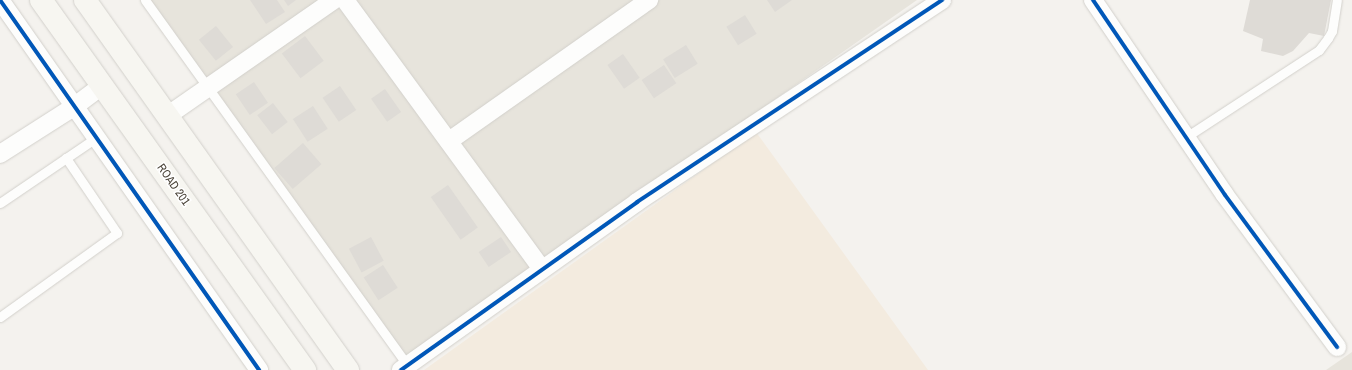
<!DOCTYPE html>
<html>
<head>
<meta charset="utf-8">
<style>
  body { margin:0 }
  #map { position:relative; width:1352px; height:370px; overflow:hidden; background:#f4f2ee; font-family:"Archivo Narrow",sans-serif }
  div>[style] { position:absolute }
  .residential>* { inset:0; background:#e7e4dc }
  .commercial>* { inset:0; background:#f3ebdf }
  .building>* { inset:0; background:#dedbd6; transform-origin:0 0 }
  .roads { filter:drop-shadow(0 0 1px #d2d0cb) drop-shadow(0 0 1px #d2d0cb) }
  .service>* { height:9px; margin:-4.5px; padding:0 4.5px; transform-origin:4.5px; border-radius:4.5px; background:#fdfdfc }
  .minor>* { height:18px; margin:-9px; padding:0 9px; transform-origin:9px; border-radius:9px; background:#fdfdfc }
  .secondary>* { height:22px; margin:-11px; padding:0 11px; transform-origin:11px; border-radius:11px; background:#f7f6f1 }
  .cycleway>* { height:4px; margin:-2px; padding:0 2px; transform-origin:2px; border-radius:2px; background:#0057b8 }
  span { translate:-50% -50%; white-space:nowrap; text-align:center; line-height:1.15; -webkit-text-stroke:3px #fff; paint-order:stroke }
  .street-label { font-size:12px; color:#4b4439 }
</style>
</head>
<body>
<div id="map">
  <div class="residential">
    <div style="clip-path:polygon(147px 0,917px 0,405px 358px)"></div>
    <div style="clip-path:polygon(1352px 352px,1352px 370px,1326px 370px)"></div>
  </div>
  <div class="commercial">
    <div style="clip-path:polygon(756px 132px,928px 370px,424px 370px)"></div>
  </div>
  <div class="building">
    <div style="clip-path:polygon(250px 0,277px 0,285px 12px,266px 24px)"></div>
    <div style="clip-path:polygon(284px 0,296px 0,288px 6px)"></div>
    <div style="clip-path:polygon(767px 0,792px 0,775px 12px)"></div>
    <div style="clip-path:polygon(1250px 0,1331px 0,1324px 36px,1309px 33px,1293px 51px,1283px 56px,1261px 51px,1263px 39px,1243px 31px)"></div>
    <div style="left:745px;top:15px;width:22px;height:22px;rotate:58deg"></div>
    <div style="left:216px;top:26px;width:27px;height:22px;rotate:51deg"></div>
    <div style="left:305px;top:36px;width:31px;height:29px;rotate:53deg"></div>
    <div style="left:686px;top:45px;width:22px;height:27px;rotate:58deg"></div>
    <div style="left:623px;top:54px;width:29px;height:19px;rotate:55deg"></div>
    <div style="left:664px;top:65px;width:22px;height:27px;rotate:56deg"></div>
    <div style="left:254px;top:82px;width:25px;height:22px;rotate:56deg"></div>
    <div style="left:340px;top:86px;width:29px;height:21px;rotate:56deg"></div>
    <div style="left:385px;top:89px;width:28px;height:17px;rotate:55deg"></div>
    <div style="left:273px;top:103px;width:24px;height:20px;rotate:52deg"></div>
    <div style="left:313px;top:106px;width:27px;height:24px;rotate:57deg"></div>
    <div style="left:303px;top:143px;width:28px;height:38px;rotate:49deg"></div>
    <div style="left:448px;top:185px;width:52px;height:21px;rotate:55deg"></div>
    <div style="left:371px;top:237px;width:27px;height:25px;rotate:62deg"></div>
    <div style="left:501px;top:237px;width:18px;height:27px;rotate:56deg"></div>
    <div style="left:383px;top:265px;width:27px;height:23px;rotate:57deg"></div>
  </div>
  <div class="roads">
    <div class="service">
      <div style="left:145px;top:0;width:449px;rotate:54.3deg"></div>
      <div style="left:1186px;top:137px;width:159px;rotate:-33.2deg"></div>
      <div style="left:1319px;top:50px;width:15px;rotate:-53deg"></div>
      <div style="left:1328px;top:38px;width:8px;rotate:-60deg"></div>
      <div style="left:1332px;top:31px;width:31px;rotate:-81deg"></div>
      <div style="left:0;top:203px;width:117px;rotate:-34.2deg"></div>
      <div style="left:0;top:317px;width:144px;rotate:-35.7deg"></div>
      <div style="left:117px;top:233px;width:91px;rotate:-124.2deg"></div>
    </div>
    <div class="minor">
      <div style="left:0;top:0;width:452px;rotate:55deg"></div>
      <div style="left:345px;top:0;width:333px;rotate:53.8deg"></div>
      <div style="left:1093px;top:0;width:235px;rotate:55.9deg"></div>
      <div style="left:1225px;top:195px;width:189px;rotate:53.6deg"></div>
      <div style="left:167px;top:116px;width:203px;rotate:-34.8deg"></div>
      <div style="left:449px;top:141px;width:245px;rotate:-35.2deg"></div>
      <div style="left:0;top:154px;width:89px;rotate:-32.6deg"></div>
      <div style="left:75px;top:106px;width:34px;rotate:-37deg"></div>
      <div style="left:401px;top:370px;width:290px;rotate:-35.4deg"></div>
      <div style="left:637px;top:202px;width:366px;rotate:-33.5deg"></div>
    </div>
    <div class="secondary">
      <div style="left:41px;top:0;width:455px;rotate:54.5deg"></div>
      <div style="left:85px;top:0;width:454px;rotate:54.6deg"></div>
    </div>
  </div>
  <div class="cycleway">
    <div style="left:0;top:0;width:452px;rotate:55deg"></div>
    <div style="left:1093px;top:0;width:235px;rotate:55.9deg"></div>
    <div style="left:1225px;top:195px;width:189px;rotate:53.6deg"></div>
    <div style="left:401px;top:370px;width:290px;rotate:-35.4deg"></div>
    <div style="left:637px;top:202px;width:366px;rotate:-33.5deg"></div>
  </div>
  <div class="street-label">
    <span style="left:173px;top:185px;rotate:55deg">ROAD 201</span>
  </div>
</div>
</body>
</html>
